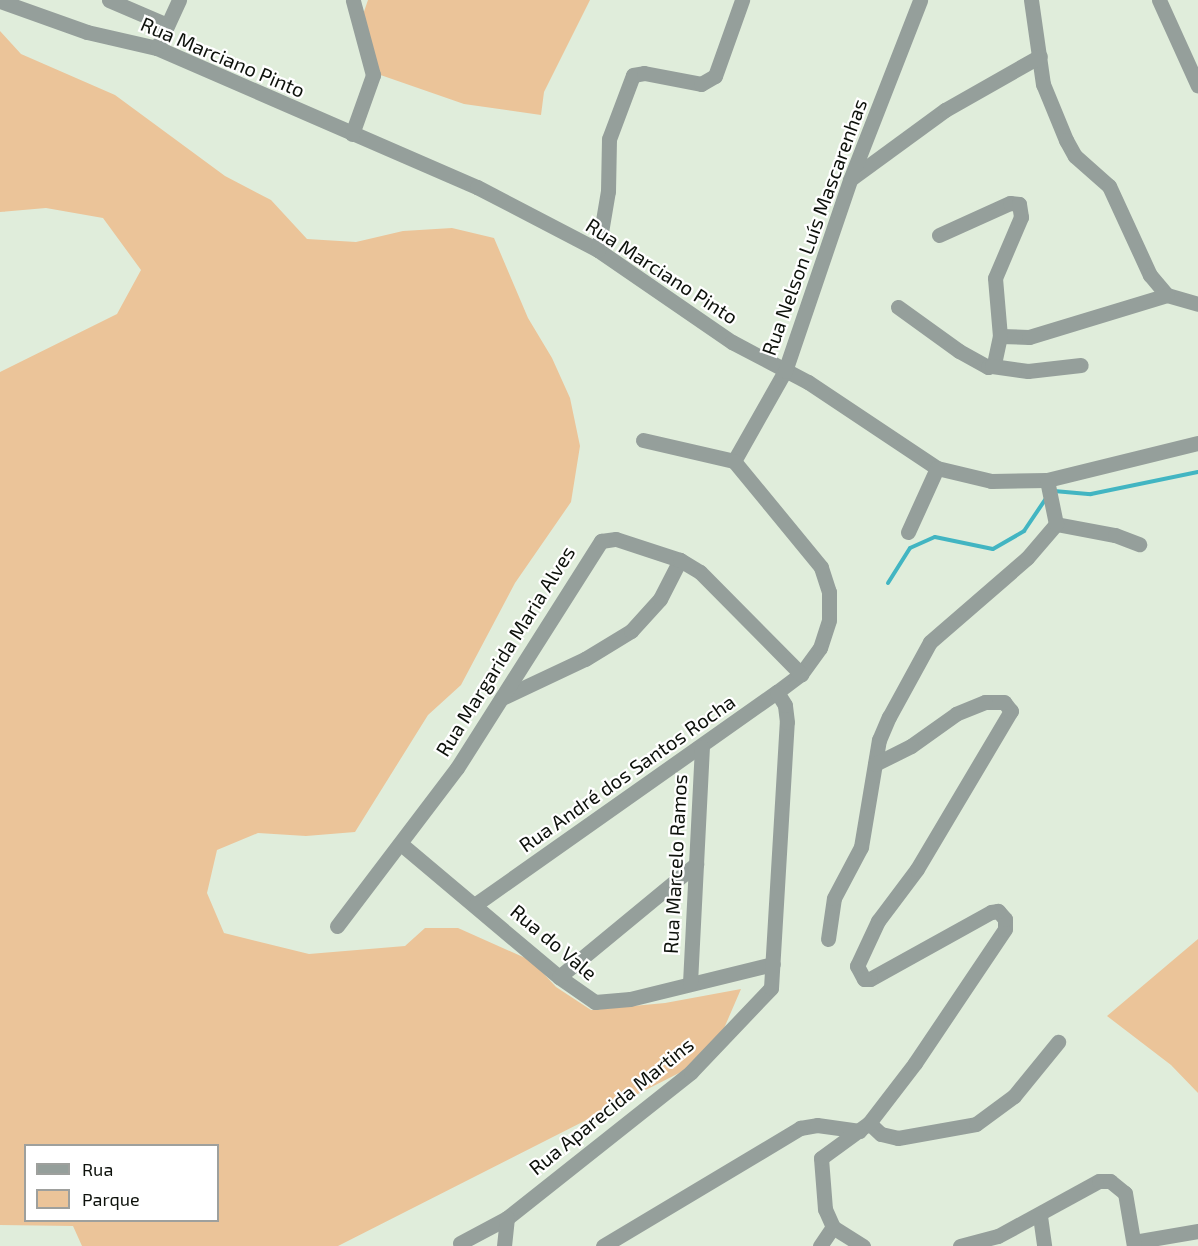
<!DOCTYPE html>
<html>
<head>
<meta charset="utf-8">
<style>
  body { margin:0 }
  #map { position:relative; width:1198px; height:1246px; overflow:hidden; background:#e0eddb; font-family:"Exo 2",sans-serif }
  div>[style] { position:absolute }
  .green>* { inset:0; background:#ebc499 }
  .stream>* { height:4px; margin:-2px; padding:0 2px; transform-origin:2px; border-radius:2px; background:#42b5c2 }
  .minor>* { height:15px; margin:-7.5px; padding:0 7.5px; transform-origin:7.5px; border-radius:7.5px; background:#959f9b }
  span { translate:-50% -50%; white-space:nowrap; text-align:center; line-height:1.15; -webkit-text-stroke:4.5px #fff; paint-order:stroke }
  .street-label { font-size:20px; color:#0d110b }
  .legend { position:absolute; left:24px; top:1144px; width:195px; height:78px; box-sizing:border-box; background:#fff; border:2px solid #9ea09d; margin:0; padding:8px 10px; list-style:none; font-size:18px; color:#0d110b }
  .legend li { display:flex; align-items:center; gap:12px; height:30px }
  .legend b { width:30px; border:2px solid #9ea09d }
</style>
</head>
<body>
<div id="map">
  <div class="green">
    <div style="clip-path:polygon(368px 0,590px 0,544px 92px,541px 115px,464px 104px,369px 71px,359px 26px)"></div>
    <div style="clip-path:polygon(evenodd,0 31px,21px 54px,115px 95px,225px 176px,271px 200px,307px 239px,356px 242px,403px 231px,452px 228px,494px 238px,528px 318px,552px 358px,570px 398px,580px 446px,571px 502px,515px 583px,461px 685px,428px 715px,355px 832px,306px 836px,258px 833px,217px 850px,207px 893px,224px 933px,309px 954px,405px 946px,425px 928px,458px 928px,532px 961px,556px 987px,591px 1010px,665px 1003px,741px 989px,722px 1033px,685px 1070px,338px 1246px,82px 1246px,73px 1226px,0 1225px,0 372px,117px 314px,141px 270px,103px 218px,46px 208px,0 212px,0 31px,26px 1146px,218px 1146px,218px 1220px,26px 1220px,26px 1146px)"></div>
    <div style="clip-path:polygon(1198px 939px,1198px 1093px,1171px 1065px,1107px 1016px)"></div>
  </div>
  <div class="stream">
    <div style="left:1054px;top:491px;width:37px;rotate:5deg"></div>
    <div style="left:1091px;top:494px;width:109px;rotate:-11.6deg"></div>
    <div style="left:888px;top:583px;width:41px;rotate:-57.8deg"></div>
    <div style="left:910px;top:548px;width:27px;rotate:-24deg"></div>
    <div style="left:935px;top:537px;width:59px;rotate:11.7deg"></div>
    <div style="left:993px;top:549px;width:36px;rotate:-30deg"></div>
    <div style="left:1024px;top:531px;width:40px;rotate:-56deg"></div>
  </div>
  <div class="minor">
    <div style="left:109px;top:0;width:63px;rotate:23.3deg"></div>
    <div style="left:1031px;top:0;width:85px;rotate:81.9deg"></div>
    <div style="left:1043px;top:84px;width:61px;rotate:67.7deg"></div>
    <div style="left:1066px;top:140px;width:18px;rotate:61deg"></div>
    <div style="left:1075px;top:156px;width:45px;rotate:41.4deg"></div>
    <div style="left:1109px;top:186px;width:98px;rotate:65.3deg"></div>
    <div style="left:1150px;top:275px;width:26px;rotate:50deg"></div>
    <div style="left:1167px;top:295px;width:32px;rotate:16deg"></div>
    <div style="left:1159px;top:0;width:94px;rotate:65.6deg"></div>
    <div style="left:0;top:1px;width:92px;rotate:19.6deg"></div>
    <div style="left:87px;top:32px;width:72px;rotate:12.9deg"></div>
    <div style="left:157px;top:48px;width:349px;rotate:23.5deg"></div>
    <div style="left:477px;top:187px;width:136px;rotate:27.5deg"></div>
    <div style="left:598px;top:250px;width:163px;rotate:34.5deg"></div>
    <div style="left:732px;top:342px;width:86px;rotate:27.8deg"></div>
    <div style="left:808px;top:382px;width:155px;rotate:33.7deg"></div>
    <div style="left:937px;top:468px;width:56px;rotate:13.5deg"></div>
    <div style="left:991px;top:481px;width:56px;rotate:-1deg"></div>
    <div style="left:1047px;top:480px;width:155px;rotate:-13.8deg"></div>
    <div style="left:157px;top:48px;width:53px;rotate:-65.4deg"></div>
    <div style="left:352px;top:134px;width:63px;rotate:-70.4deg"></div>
    <div style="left:373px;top:75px;width:77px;rotate:-105.1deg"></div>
    <div style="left:852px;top:178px;width:115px;rotate:-36.2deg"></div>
    <div style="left:945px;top:110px;width:109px;rotate:-29.6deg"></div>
    <div style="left:939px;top:235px;width:78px;rotate:-24.3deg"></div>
    <div style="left:1010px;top:203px;width:9px;rotate:6deg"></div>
    <div style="left:1019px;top:204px;width:13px;rotate:81deg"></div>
    <div style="left:1021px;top:217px;width:66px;rotate:113.1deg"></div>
    <div style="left:995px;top:278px;width:58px;rotate:85.1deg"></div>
    <div style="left:1000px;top:336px;width:29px;rotate:2deg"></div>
    <div style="left:1029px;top:337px;width:144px;rotate:-16.9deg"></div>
    <div style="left:598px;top:250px;width:60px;rotate:-80.4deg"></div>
    <div style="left:608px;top:191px;width:52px;rotate:-88.9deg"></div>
    <div style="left:609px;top:139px;width:68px;rotate:-69.4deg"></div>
    <div style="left:633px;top:75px;width:11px;rotate:-10deg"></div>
    <div style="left:644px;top:73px;width:58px;rotate:10.9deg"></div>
    <div style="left:701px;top:84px;width:16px;rotate:-30deg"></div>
    <div style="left:715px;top:76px;width:81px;rotate:-70.4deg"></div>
    <div style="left:898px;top:307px;width:75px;rotate:35.8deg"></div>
    <div style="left:959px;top:351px;width:33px;rotate:29deg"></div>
    <div style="left:988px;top:367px;width:7px;rotate:-27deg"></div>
    <div style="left:994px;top:364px;width:29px;rotate:-78deg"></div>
    <div style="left:992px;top:366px;width:36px;rotate:8deg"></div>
    <div style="left:1028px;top:371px;width:53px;rotate:-6.5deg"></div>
    <div style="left:643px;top:440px;width:93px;rotate:13deg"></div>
    <div style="left:734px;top:461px;width:103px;rotate:-60.5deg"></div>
    <div style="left:785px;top:371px;width:202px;rotate:-71.2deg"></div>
    <div style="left:850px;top:180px;width:193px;rotate:-68.7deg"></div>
    <div style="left:1056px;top:524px;width:60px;rotate:10.6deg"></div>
    <div style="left:1115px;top:535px;width:26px;rotate:21deg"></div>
    <div style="left:908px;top:532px;width:70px;rotate:-65.6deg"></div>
    <div style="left:502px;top:698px;width:92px;rotate:-25.2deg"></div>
    <div style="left:585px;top:659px;width:54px;rotate:-31.3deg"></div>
    <div style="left:631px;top:631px;width:43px;rotate:-47.8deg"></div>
    <div style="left:660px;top:599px;width:44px;rotate:-62.9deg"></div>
    <div style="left:401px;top:844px;width:207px;rotate:40.1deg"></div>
    <div style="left:559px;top:977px;width:44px;rotate:34.8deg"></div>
    <div style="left:595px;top:1002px;width:35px;rotate:-5deg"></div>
    <div style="left:630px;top:999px;width:147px;rotate:-13.8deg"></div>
    <div style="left:476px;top:904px;width:368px;rotate:-35.2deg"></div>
    <div style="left:777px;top:692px;width:30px;rotate:-37deg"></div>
    <div style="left:801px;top:674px;width:32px;rotate:-54deg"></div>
    <div style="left:820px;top:648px;width:29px;rotate:-72deg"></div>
    <div style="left:829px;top:620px;width:28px;rotate:-90deg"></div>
    <div style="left:829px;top:592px;width:26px;rotate:-108deg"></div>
    <div style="left:821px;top:567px;width:137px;rotate:-129.4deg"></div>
    <div style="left:337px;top:926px;width:198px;rotate:-52.8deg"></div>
    <div style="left:457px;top:768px;width:269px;rotate:-57.6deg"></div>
    <div style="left:601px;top:541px;width:15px;rotate:-8deg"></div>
    <div style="left:616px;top:539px;width:67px;rotate:18.2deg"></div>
    <div style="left:680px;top:560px;width:23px;rotate:31deg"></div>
    <div style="left:700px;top:572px;width:144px;rotate:45.3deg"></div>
    <div style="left:828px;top:939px;width:41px;rotate:-81.7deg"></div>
    <div style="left:834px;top:898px;width:58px;rotate:-62.1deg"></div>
    <div style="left:861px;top:847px;width:109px;rotate:-80.5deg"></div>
    <div style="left:879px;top:740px;width:25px;rotate:-67deg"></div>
    <div style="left:889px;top:717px;width:85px;rotate:-61.3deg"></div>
    <div style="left:930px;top:642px;width:128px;rotate:-40.9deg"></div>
    <div style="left:1027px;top:558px;width:45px;rotate:-49.5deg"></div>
    <div style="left:1056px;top:524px;width:45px;rotate:-101.6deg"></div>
    <div style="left:559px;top:977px;width:178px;rotate:-39.5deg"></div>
    <div style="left:690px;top:983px;width:236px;rotate:-87.1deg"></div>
    <div style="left:869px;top:1123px;width:16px;rotate:43deg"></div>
    <div style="left:881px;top:1134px;width:17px;rotate:13deg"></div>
    <div style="left:898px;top:1138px;width:79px;rotate:-10.2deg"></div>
    <div style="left:976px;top:1124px;width:47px;rotate:-36.4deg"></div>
    <div style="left:1014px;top:1096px;width:70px;rotate:-50.8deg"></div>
    <div style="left:1040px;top:1216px;width:30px;rotate:82deg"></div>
    <div style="left:1134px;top:1242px;width:65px;rotate:-9.8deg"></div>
    <div style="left:460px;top:1243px;width:53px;rotate:-28deg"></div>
    <div style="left:507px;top:1218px;width:235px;rotate:-38.4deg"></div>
    <div style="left:691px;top:1072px;width:116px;rotate:-46.4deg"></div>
    <div style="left:771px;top:988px;width:266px;rotate:-86.6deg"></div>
    <div style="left:787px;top:722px;width:17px;rotate:-97deg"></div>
    <div style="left:785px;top:705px;width:15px;rotate:-122deg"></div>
    <div style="left:504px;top:1246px;width:28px;rotate:-84deg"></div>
    <div style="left:603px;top:1246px;width:230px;rotate:-30.9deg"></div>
    <div style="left:800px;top:1128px;width:17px;rotate:-10deg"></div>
    <div style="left:817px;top:1125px;width:43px;rotate:7.9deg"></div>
    <div style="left:820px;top:1246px;width:23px;rotate:-56deg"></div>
    <div style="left:863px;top:1246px;width:36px;rotate:-148deg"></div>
    <div style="left:833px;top:1227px;width:20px;rotate:-114deg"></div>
    <div style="left:825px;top:1209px;width:51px;rotate:-94.5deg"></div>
    <div style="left:821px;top:1158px;width:59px;rotate:-36.1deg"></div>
    <div style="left:869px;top:1123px;width:76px;rotate:-52.5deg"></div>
    <div style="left:915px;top:1063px;width:161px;rotate:-56.1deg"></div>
    <div style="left:1005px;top:929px;width:10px;rotate:-90deg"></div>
    <div style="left:1005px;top:919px;width:11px;rotate:-131deg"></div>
    <div style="left:998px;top:911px;width:7px;rotate:172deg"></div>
    <div style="left:991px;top:912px;width:138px;rotate:151deg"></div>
    <div style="left:870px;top:979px;width:6px;rotate:180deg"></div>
    <div style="left:864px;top:979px;width:15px;rotate:-118deg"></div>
    <div style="left:857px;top:966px;width:50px;rotate:-65deg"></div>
    <div style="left:878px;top:921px;width:65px;rotate:-53.1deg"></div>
    <div style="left:917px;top:869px;width:184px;rotate:-59.3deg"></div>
    <div style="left:1011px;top:711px;width:11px;rotate:-128deg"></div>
    <div style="left:1004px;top:702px;width:19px;rotate:180deg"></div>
    <div style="left:985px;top:702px;width:31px;rotate:158deg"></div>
    <div style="left:956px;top:714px;width:55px;rotate:144.6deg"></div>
    <div style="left:911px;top:746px;width:40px;rotate:153.4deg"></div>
    <div style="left:960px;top:1246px;width:39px;rotate:-15deg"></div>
    <div style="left:998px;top:1236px;width:115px;rotate:-28.6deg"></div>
    <div style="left:1099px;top:1181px;width:11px"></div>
    <div style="left:1110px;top:1181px;width:19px;rotate:39deg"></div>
    <div style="left:1125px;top:1193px;width:54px;rotate:80.4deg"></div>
  </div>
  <div class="street-label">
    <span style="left:223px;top:57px;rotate:23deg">Rua Marciano Pinto</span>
    <span style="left:814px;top:227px;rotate:-70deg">Rua Nelson Luís Mascarenhas</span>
    <span style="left:662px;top:271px;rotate:33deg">Rua Marciano Pinto</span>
    <span style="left:505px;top:651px;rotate:-58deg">Rua Margarida Maria Alves</span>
    <span style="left:627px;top:773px;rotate:-35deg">Rua André dos Santos Rocha</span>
    <span style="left:675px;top:864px;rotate:-87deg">Rua Marcelo Ramos</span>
    <span style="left:554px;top:942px;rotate:40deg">Rua do Vale</span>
    <span style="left:611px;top:1106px;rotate:-39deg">Rua Aparecida Martins</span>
  </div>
  <ul class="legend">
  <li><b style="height:8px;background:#959f9b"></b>Rua</li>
  <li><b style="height:16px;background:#ebc499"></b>Parque</li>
  </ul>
</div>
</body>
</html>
